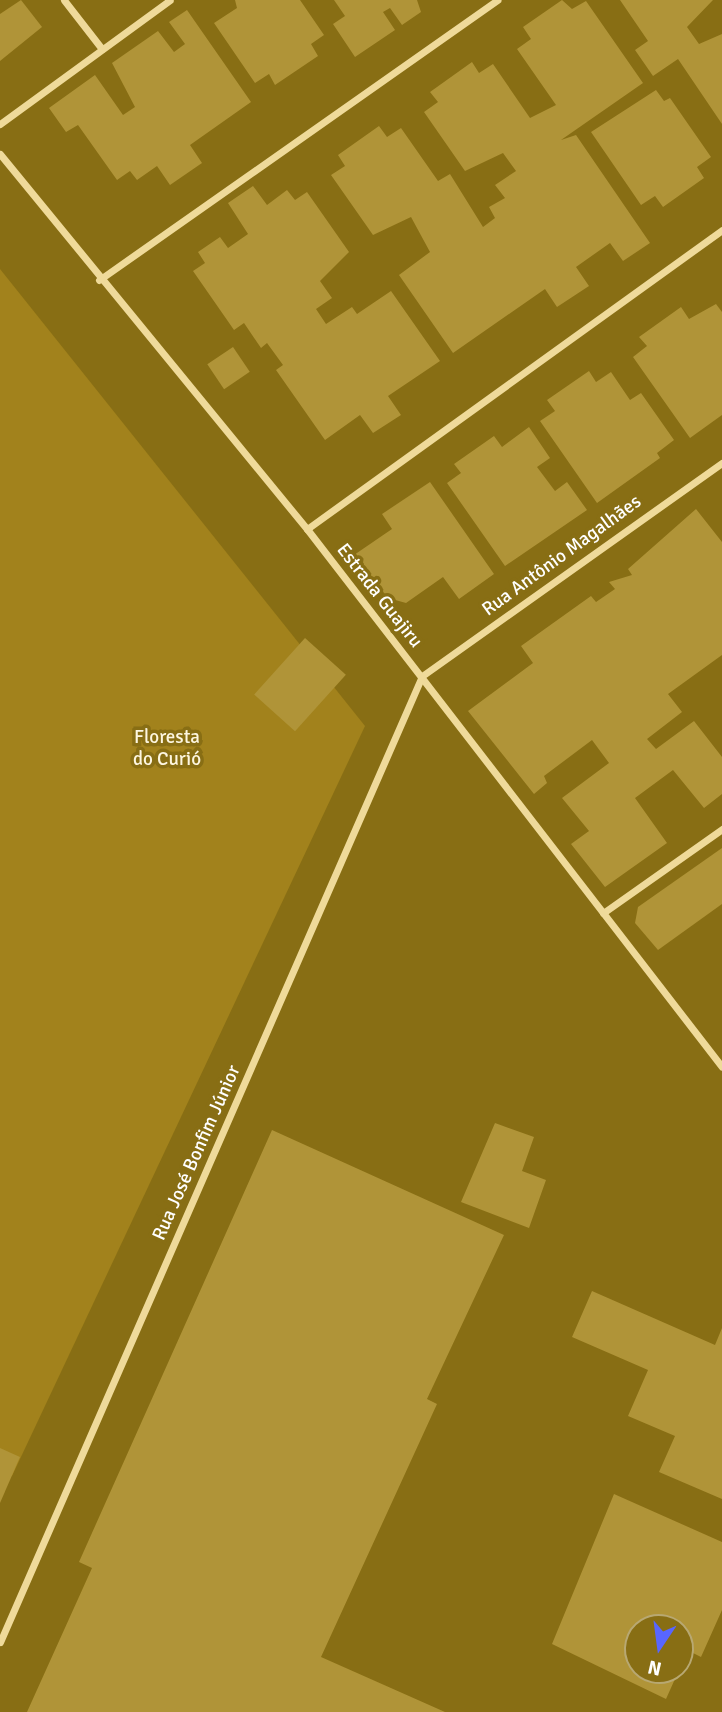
<!DOCTYPE html>
<html>
<head>
<meta charset="utf-8">
<style>
  body { margin:0 }
  #map { position:relative; width:722px; height:1712px; overflow:hidden; background:#886e14; font-family:Signika,sans-serif }
  div>[style] { position:absolute }
  .green>* { inset:0; background:#a2821c }
  .building>* { inset:0; background:#b09438; transform-origin:0 0 }
  .street>* { height:7px; margin:-3.5px; padding:0 3.5px; transform-origin:3.5px; border-radius:3.5px; background:#efda9a }
  span { translate:-50% -50%; white-space:nowrap; text-align:center; line-height:1.15; -webkit-text-stroke:7px #886e14; paint-order:stroke }
  .street-label { font-size:19px; color:#fff }
  .park-label { font-size:19px; color:#fdf6e0 }
  .north { position:absolute; left:624px; top:1614px; width:70px; height:70px; box-sizing:border-box; background:#886e14; border:2px solid #b8a872; border-radius:50%; rotate:193deg; font-size:19px; font-weight:700; line-height:28px; text-align:center; color:#fff }
  .north::after { content:''; display:block; margin:auto; width:24px; height:32px; background:#5866ff; clip-path:polygon(50% 0,100% 100%,50% 72%,0 100%) }
</style>
</head>
<body>
<div id="map">
  <div class="green">
    <div style="clip-path:polygon(0 269px,365px 726px,12px 1476px,0 1471px)"></div>
  </div>
  <div class="building">
    <div style="clip-path:polygon(21px 0,42px 27px,0 61px,0 14px)"></div>
    <div style="clip-path:polygon(235px 0,300px 0,324px 35px,311px 44px,318px 56px,275px 85px,269px 74px,255px 83px,214px 23px,237px 8px)"></div>
    <div style="clip-path:polygon(334px 0,417px 0,421px 12px,402px 25px,390px 8px,383px 12px,395px 30px,355px 57px,333px 24px,345px 16px)"></div>
    <div style="clip-path:polygon(562px 0,572px 9px,586px 1px,643px 83px,561px 140px,576px 135px,650px 243px,623px 261px,610px 243px,576px 267px,589px 286px,557px 307px,545px 289px,453px 353px,399px 275px,430px 252px,411px 217px,373px 235px,331px 175px,345px 166px,338px 155px,379px 126px,387px 137px,401px 128px,438px 181px,450px 174px,483px 227px,495px 218px,489px 207px,505px 198px,495px 185px,516px 171px,503px 153px,465px 171px,424px 112px,438px 102px,430px 92px,472px 62px,479px 73px,493px 64px,530px 118px,556px 105px,517px 49px,531px 39px,523px 27px)"></div>
    <div style="clip-path:polygon(620px 0,713px 0,687px 27px,699px 44px,722px 34px,722px 124px,678px 59px,653px 76px,635px 50px,648px 41px)"></div>
    <div style="clip-path:polygon(187px 10px,251px 102px,190px 145px,202px 163px,170px 185px,157px 166px,137px 180px,130px 171px,117px 180px,78px 125px,66px 132px,49px 108px,95px 75px,123px 115px,135px 107px,112px 63px,158px 31px,174px 52px,185px 44px,169px 22px)"></div>
    <div style="clip-path:polygon(656px 90px,664px 101px,670px 98px,711px 157px,697px 167px,704px 178px,663px 207px,655px 196px,641px 205px,591px 132px)"></div>
    <div style="clip-path:polygon(253px 186px,267px 205px,287px 190px,295px 200px,307px 192px,349px 252px,320px 281px,332px 298px,316px 309px,326px 324px,352px 307px,357px 314px,391px 291px,440px 361px,388px 396px,401px 415px,373px 433px,360px 415px,325px 440px,276px 370px,283px 365px,267px 343px,261px 348px,244px 323px,234px 330px,193px 271px,205px 263px,198px 252px,220px 237px,228px 248px,248px 234px,228px 203px)"></div>
    <div style="clip-path:polygon(716px 304px,722px 312px,722px 415px,690px 438px,633px 357px,647px 346px,639px 337px,681px 307px,689px 319px)"></div>
    <div style="left:233px;top:347px;width:30px;height:31px;rotate:56deg"></div>
    <div style="clip-path:polygon(589px 371px,596px 382px,611px 372px,630px 400px,641px 393px,674px 440px,657px 453px,660px 458px,597px 503px,540px 421px,555px 411px,547px 400px)"></div>
    <div style="clip-path:polygon(529px 427px,550px 458px,537px 467px,555px 491px,567px 482px,587px 510px,505px 566px,447px 483px,461px 473px,454px 464px,494px 436px,502px 447px)"></div>
    <div style="clip-path:polygon(430px 482px,494px 574px,459px 599px,443px 577px,406px 603px,388px 598px,354px 555px,392px 529px,382px 514px)"></div>
    <div style="clip-path:polygon(696px 509px,722px 542px,722px 655px,668px 694px,682px 712px,647px 739px,656px 749px,694px 721px,722px 757px,722px 794px,704px 808px,673px 770px,635px 798px,667px 843px,605px 887px,571px 844px,589px 831px,562px 798px,609px 763px,592px 740px,544px 776px,547px 783px,534px 794px,468px 711px,533px 663px,521px 646px,591px 596px,596px 602px,615px 589px,609px 582px,632px 575px,628px 569px)"></div>
    <div style="left:305px;top:638px;width:55px;height:76px;rotate:42deg"></div>
    <div style="clip-path:polygon(722px 848px,722px 904px,658px 950px,635px 923px,638px 907px)"></div>
    <div style="clip-path:polygon(495px 1123px,534px 1137px,522px 1171px,546px 1180px,529px 1228px,461px 1202px)"></div>
    <div style="clip-path:polygon(272px 1130px,504px 1235px,427px 1399px,437px 1404px,321px 1657px,445px 1712px,27px 1712px,92px 1568px,79px 1562px)"></div>
    <div style="clip-path:polygon(592px 1291px,715px 1345px,722px 1328px,722px 1499px,659px 1472px,675px 1436px,628px 1416px,648px 1370px,572px 1337px)"></div>
    <div style="clip-path:polygon(0 1448px,20px 1457px,0 1503px)"></div>
    <div style="clip-path:polygon(614px 1494px,722px 1542px,722px 1610px,701px 1657px,687px 1650px,680px 1667px,680px 1628px,638px 1628px,638px 1670px,679px 1670px,666px 1699px,552px 1644px)"></div>
  </div>
  <div class="street">
    <div style="left:64px;top:0;width:62px;rotate:52.2deg"></div>
    <div style="left:0;top:124px;width:210px;rotate:-36.1deg"></div>
    <div style="left:0;top:154px;width:485px;rotate:50.7deg"></div>
    <div style="left:307px;top:529px;width:679px;rotate:52.35deg"></div>
    <div style="left:99px;top:280px;width:487px;rotate:-35.1deg"></div>
    <div style="left:307px;top:529px;width:511px;rotate:-35.77deg"></div>
    <div style="left:603px;top:913px;width:146px;rotate:-35.2deg"></div>
    <div style="left:0;top:1642px;width:1054px;rotate:-66.4deg"></div>
    <div style="left:422px;top:676px;width:368px;rotate:-35.4deg"></div>
  </div>
  <div class="street-label">
    <span style="left:562px;top:556px;rotate:-36deg">Rua Antônio Magalhães</span>
    <span style="left:379px;top:596px;rotate:52deg">Estrada Guajiru</span>
    <span style="left:197px;top:1153px;rotate:-66deg">Rua José Bonfim Júnior</span>
  </div>
  <div class="park-label">
    <span style="left:167px;top:749px">Floresta<br>do Curió</span>
  </div>
  <div class="north">N</div>
</div>
</body>
</html>
